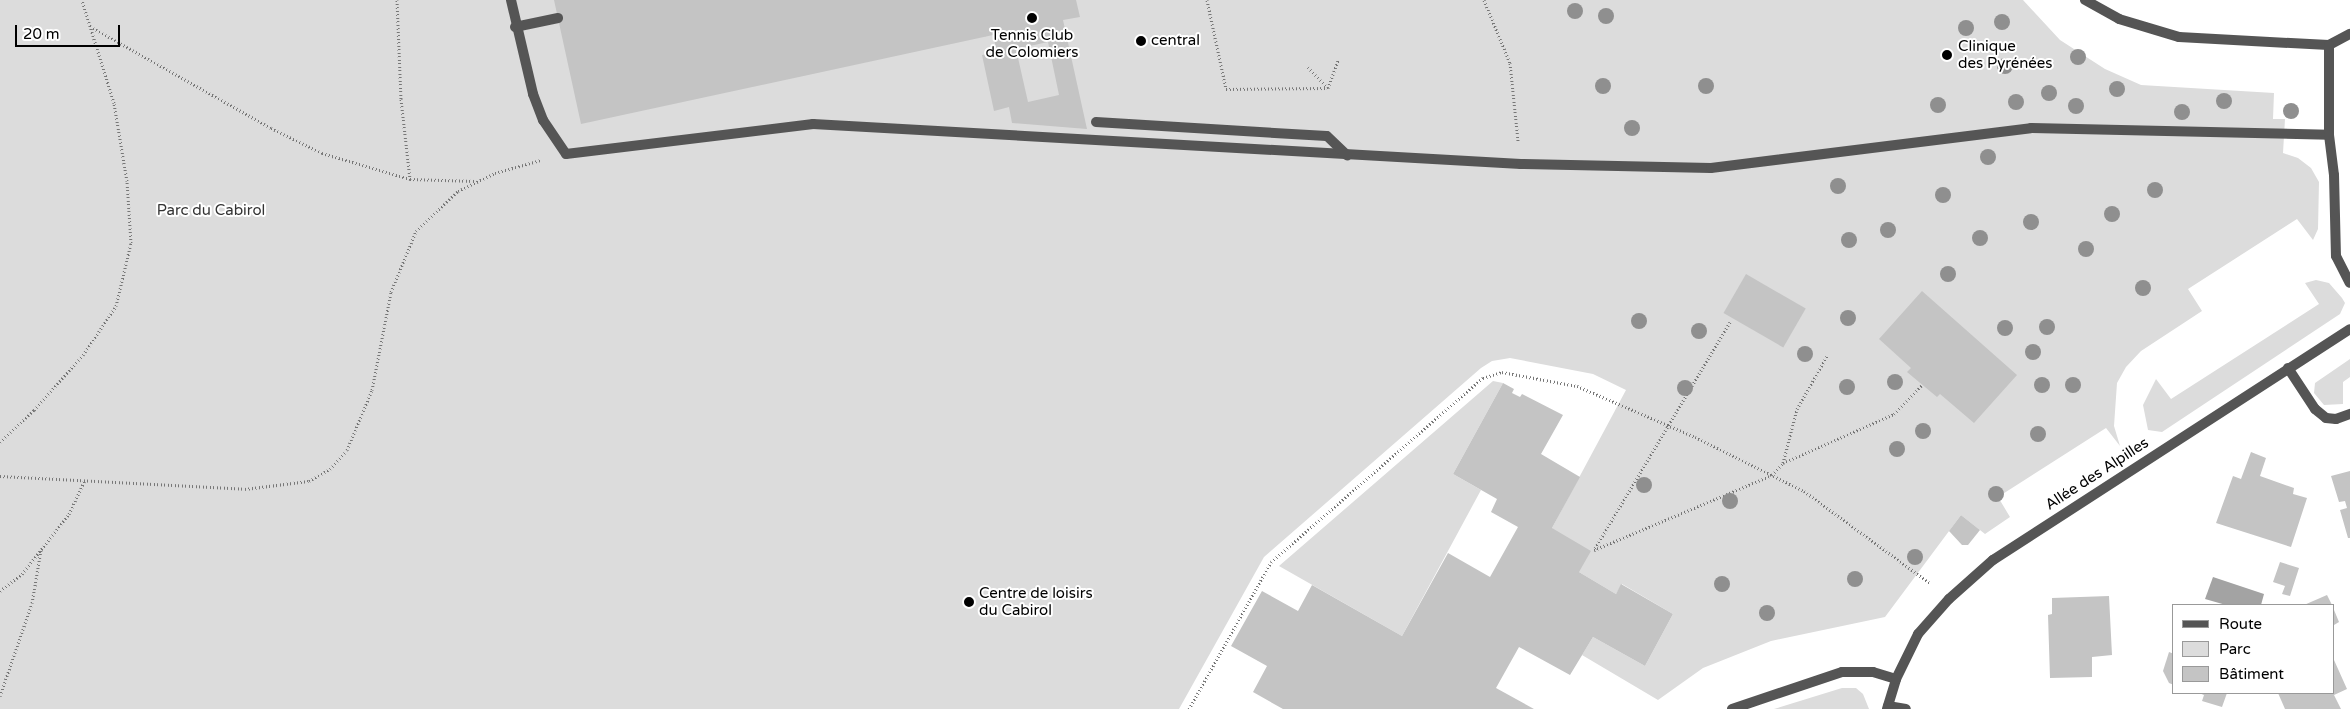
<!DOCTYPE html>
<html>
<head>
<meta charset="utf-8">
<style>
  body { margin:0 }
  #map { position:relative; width:2350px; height:709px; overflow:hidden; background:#fff; font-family:"Varela Round",sans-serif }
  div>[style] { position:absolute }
  .green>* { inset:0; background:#dcdcdc }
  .water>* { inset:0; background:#a3a3a3 }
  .building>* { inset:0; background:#c4c4c4; transform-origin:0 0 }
  .path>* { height:3px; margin-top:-1.5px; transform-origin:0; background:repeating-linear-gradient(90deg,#777 0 1px,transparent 0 3.5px) }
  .lane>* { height:10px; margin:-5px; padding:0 5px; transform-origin:5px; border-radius:5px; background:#555 }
  .street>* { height:10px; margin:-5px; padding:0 5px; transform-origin:5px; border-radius:5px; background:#555 }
  .trees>* { width:16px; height:16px; margin:-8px; border-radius:50%; background:#8f8f8f }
  .dots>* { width:14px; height:14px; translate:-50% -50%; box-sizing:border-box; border:2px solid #fff; border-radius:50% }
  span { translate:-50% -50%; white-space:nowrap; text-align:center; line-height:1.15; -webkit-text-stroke:4px #fff; paint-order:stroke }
  .poi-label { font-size:15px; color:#000 }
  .left { translate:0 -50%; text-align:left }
  .park-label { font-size:15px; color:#333 }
  .street-label { font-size:15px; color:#000 }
  .legend { position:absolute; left:2172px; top:604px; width:162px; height:90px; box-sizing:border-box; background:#fff; border:1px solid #999; margin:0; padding:6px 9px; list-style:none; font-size:15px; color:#000 }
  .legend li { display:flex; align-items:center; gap:10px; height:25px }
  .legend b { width:25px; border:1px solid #999 }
  .scale { position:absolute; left:15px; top:25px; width:105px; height:22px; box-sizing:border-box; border:2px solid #000; border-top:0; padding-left:6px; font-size:15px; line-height:18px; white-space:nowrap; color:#000; -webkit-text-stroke:4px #fff; paint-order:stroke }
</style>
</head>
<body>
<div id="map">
  <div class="green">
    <div style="clip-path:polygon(0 0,2023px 0,2060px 40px,2105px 69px,2141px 85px,2274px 93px,2273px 119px,2285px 119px,2283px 153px,2298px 158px,2311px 168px,2319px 182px,2318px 229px,2313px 240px,2297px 219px,2188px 289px,2202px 311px,2141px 351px,2126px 367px,2117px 383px,2114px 426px,2120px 446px,2106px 428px,1998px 497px,2010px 517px,1985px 534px,1961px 515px,1885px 617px,1771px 641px,1703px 668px,1658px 700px,1582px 655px,1593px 637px,1645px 666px,1673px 614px,1622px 584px,1616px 594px,1579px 572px,1552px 528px,1626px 390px,1593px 374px,1510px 358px,1492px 361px,1481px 368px,1264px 557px,1179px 709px,0 709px)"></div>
    <div style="clip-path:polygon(2316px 280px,2329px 283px,2342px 298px,2345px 303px,2340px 314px,2162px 432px,2148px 430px,2143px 405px,2156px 379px,2171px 399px,2319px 304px,2305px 283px)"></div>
    <div style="clip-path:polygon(2350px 359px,2350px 377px,2343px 382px,2343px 404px,2324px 405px,2314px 393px,2315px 383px)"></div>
    <div style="clip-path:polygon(1493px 381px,1503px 383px,1453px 474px,1481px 490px,1402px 636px,1279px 566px)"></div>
    <div style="clip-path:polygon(1842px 688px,1856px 688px,1863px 694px,1869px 709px,1774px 709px)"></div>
  </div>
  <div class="water">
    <div style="clip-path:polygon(2213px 577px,2264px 594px,2261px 605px,2226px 605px,2205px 599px)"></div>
  </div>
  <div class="building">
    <div style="clip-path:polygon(evenodd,554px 0,1076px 0,1080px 17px,1063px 20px,1087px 129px,1012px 123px,1009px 107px,994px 111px,982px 55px,997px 52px,993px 35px,581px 124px,554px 0,1048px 42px,1059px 95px,1028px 102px,1016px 49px,1048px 42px)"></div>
    <div style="left:1746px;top:274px;width:69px;height:45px;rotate:30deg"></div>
    <div style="clip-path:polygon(1922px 291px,2017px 375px,1974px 423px,1940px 394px,1937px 397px,1907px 372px,1911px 368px,1879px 339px)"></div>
    <div style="clip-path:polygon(1503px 383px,1514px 389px,1512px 393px,1520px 397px,1522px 394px,1563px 415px,1541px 454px,1580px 477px,1552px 528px,1591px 551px,1579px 572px,1616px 594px,1621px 584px,1673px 614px,1645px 666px,1593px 637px,1570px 675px,1519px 647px,1496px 688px,1534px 709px,1283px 709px,1253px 692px,1267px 666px,1231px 646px,1262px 591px,1298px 611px,1312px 585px,1402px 636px,1448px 553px,1490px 577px,1518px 527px,1491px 512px,1497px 499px,1453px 474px)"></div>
    <div style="clip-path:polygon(2251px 452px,2266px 458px,2260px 476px,2294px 488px,2293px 494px,2307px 498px,2291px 547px,2216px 523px,2233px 476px,2241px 479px)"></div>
    <div style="clip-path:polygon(2350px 471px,2350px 538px,2348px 538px,2340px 510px,2347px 508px,2345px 501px,2339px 502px,2331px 476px)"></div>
    <div style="clip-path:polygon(1961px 515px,1980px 530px,1968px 545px,1962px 545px,1949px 531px)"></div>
    <div style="clip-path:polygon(2280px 562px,2299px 568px,2290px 596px,2282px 594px,2285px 586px,2273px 582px)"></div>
    <div style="clip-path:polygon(2327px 595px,2332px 605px,2304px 605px)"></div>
    <div style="clip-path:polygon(2109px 596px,2112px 655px,2092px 657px,2092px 677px,2050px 678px,2048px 615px,2052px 614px,2052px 598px)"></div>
    <div style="clip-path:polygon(2334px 610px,2339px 622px,2334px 625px)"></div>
    <div style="clip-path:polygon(2169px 652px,2174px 654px,2174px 685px,2169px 683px,2163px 671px)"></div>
    <div style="clip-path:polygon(2334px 660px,2347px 689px,2334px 695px,2341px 709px,2285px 709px,2278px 693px,2334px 693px)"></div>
    <div style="clip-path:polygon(2199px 693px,2227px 693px,2222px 707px,2202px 701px,2204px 695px)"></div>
  </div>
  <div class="path">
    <div style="left:397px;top:0;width:99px;rotate:87.7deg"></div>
    <div style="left:401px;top:99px;width:81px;rotate:83.6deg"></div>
    <div style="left:1207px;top:0;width:91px;rotate:77.9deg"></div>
    <div style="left:1226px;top:89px;width:102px;rotate:-0.6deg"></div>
    <div style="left:1328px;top:88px;width:29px;rotate:-134deg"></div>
    <div style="left:1484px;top:0;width:68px;rotate:67.6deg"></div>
    <div style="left:1510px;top:63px;width:78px;rotate:84.1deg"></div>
    <div style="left:93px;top:28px;width:204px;rotate:29.3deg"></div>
    <div style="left:271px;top:128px;width:57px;rotate:26.1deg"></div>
    <div style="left:322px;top:153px;width:92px;rotate:16.5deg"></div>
    <div style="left:410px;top:179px;width:65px;rotate:1.8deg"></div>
    <div style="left:1328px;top:88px;width:30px;rotate:-70deg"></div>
    <div style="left:1730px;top:322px;width:265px;rotate:120.8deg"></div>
    <div style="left:1594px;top:550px;width:193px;rotate:-22.8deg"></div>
    <div style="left:1772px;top:475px;width:16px;rotate:-47deg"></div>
    <div style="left:1783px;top:463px;width:56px;rotate:-75.5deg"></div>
    <div style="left:1797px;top:409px;width:61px;rotate:-60.5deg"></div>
    <div style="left:0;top:442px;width:47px;rotate:-43.3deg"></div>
    <div style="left:34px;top:410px;width:74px;rotate:-48.3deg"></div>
    <div style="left:83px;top:355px;width:59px;rotate:-56deg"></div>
    <div style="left:116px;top:306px;width:65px;rotate:-76.6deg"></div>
    <div style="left:131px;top:243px;width:62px;rotate:-93.7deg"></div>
    <div style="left:127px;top:181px;width:79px;rotate:-99.5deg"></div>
    <div style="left:114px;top:103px;width:108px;rotate:-107.3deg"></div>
    <div style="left:1783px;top:463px;width:121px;rotate:-23.8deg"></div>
    <div style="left:1894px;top:414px;width:40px;rotate:-46deg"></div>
    <div style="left:0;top:476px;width:245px;rotate:3deg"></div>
    <div style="left:245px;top:489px;width:64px;rotate:-7.1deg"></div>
    <div style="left:309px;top:481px;width:24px;rotate:-30deg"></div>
    <div style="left:330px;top:469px;width:25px;rotate:-48deg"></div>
    <div style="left:347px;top:450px;width:65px;rotate:-67.4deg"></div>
    <div style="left:372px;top:390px;width:100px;rotate:-79deg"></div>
    <div style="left:391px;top:292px;width:66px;rotate:-67.7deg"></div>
    <div style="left:416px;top:231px;width:58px;rotate:-43.6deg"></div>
    <div style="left:458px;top:191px;width:41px;rotate:-25.9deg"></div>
    <div style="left:495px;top:173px;width:48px;rotate:-15.8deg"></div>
    <div style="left:0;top:591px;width:28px;rotate:-38deg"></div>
    <div style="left:22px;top:574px;width:76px;rotate:-51.9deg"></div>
    <div style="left:69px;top:514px;width:38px;rotate:-65deg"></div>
    <div style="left:0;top:696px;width:98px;rotate:-71deg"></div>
    <div style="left:32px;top:603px;width:54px;rotate:-80.4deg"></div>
    <div style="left:1189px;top:709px;width:168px;rotate:-60.8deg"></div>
    <div style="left:1271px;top:562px;width:281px;rotate:-41deg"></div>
    <div style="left:1483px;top:378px;width:20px;rotate:-18deg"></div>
    <div style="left:1502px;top:372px;width:76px;rotate:10.6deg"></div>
    <div style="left:1577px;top:386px;width:129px;rotate:23.4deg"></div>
    <div style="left:1695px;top:437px;width:122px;rotate:26.4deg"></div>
    <div style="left:1804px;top:491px;width:157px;rotate:36.2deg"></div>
  </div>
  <div class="lane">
    <div style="left:511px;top:0;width:97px;rotate:76.8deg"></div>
    <div style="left:533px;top:94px;width:28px;rotate:69deg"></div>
    <div style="left:543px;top:120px;width:41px;rotate:55.9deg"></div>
    <div style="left:566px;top:154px;width:249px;rotate:-6.9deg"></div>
    <div style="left:813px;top:124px;width:709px;rotate:3.23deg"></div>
    <div style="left:1521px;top:164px;width:190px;rotate:1.2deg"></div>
    <div style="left:1711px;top:168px;width:322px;rotate:-7.1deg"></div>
    <div style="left:2031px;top:128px;width:298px;rotate:1.3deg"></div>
    <div style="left:2085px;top:0;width:39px;rotate:29deg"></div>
    <div style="left:2119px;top:19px;width:63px;rotate:16.7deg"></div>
    <div style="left:2179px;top:37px;width:150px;rotate:3.1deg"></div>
    <div style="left:2329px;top:45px;width:24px;rotate:-28deg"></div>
    <div style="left:515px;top:27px;width:44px;rotate:-11.8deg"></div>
    <div style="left:2329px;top:45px;width:90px;rotate:90deg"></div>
    <div style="left:2329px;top:135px;width:40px;rotate:82.9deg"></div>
    <div style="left:2334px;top:175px;width:81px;rotate:88.6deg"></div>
    <div style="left:2336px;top:256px;width:30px;rotate:63deg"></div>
    <div style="left:1096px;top:122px;width:231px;rotate:3.5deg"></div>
    <div style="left:1327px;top:136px;width:28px;rotate:44deg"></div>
  </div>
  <div class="street">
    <div style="left:2288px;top:368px;width:49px;rotate:56.6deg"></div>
    <div style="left:2315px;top:409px;width:14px;rotate:39deg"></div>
    <div style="left:2326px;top:418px;width:10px;rotate:6deg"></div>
    <div style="left:2336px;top:419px;width:15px;rotate:-20deg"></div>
    <div style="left:1888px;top:706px;width:18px;rotate:9deg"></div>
    <div style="left:1732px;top:709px;width:116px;rotate:-18.6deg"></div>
    <div style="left:1842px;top:672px;width:31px"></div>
    <div style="left:1873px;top:672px;width:24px;rotate:17deg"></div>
    <div style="left:1887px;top:709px;width:31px;rotate:-73deg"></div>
    <div style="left:1896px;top:679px;width:50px;rotate:-63.9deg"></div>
    <div style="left:1918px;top:634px;width:47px;rotate:-48.5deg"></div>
    <div style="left:1949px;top:599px;width:59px;rotate:-41.6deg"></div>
    <div style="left:1993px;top:560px;width:425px;rotate:-32.9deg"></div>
  </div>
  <div class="trees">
    <div style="left:1575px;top:11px"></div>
    <div style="left:1606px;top:16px"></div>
    <div style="left:2002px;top:22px"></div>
    <div style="left:1966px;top:28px"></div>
    <div style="left:2078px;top:57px"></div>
    <div style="left:2005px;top:66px"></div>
    <div style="left:1603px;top:86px"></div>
    <div style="left:1706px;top:86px"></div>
    <div style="left:2117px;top:89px"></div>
    <div style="left:2049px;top:93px"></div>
    <div style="left:2224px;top:101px"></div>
    <div style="left:2016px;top:102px"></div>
    <div style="left:1938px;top:105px"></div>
    <div style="left:2076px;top:106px"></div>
    <div style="left:2291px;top:111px"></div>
    <div style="left:2182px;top:112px"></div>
    <div style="left:1632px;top:128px"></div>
    <div style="left:1988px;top:157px"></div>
    <div style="left:1838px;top:186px"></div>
    <div style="left:2155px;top:190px"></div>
    <div style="left:1943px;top:195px"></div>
    <div style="left:2112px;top:214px"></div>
    <div style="left:2031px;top:222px"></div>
    <div style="left:1888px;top:230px"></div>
    <div style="left:1980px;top:238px"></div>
    <div style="left:1849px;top:240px"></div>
    <div style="left:2086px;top:249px"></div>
    <div style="left:1948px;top:274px"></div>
    <div style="left:2143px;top:288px"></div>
    <div style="left:1848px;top:318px"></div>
    <div style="left:1639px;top:321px"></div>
    <div style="left:2047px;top:327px"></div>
    <div style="left:2005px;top:328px"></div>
    <div style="left:1699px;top:331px"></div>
    <div style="left:2033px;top:352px"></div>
    <div style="left:1805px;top:354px"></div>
    <div style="left:1895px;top:382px"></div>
    <div style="left:2042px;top:385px"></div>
    <div style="left:2073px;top:385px"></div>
    <div style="left:1847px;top:387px"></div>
    <div style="left:1685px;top:388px"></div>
    <div style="left:1923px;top:431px"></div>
    <div style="left:2038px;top:434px"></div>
    <div style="left:1897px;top:449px"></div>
    <div style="left:1644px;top:485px"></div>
    <div style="left:1996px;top:494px"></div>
    <div style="left:1730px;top:501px"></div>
    <div style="left:1915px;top:557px"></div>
    <div style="left:1855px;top:579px"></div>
    <div style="left:1722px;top:584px"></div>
    <div style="left:1767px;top:613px"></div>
  </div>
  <div class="dots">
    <div style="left:1032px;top:18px;background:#000"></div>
    <div style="left:1141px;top:41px;background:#000"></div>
    <div style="left:1947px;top:55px;background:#000"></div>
    <div style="left:969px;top:602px;background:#000"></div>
  </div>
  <div class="poi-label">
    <span style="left:1032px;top:44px">Tennis Club<br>de Colomiers</span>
    <span class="left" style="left:1151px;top:41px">central</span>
    <span class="left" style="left:1958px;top:55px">Clinique<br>des Pyrénées</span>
    <span class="left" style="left:979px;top:602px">Centre de loisirs<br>du Cabirol</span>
  </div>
  <div class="park-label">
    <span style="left:211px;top:211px">Parc du Cabirol</span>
  </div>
  <div class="street-label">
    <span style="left:2097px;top:474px;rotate:-33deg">Allée des Alpilles</span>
  </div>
  <ul class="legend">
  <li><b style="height:6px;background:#555"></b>Route</li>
  <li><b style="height:14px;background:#dcdcdc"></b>Parc</li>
  <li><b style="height:14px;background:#c4c4c4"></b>Bâtiment</li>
  </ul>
  <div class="scale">20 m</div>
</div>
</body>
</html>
